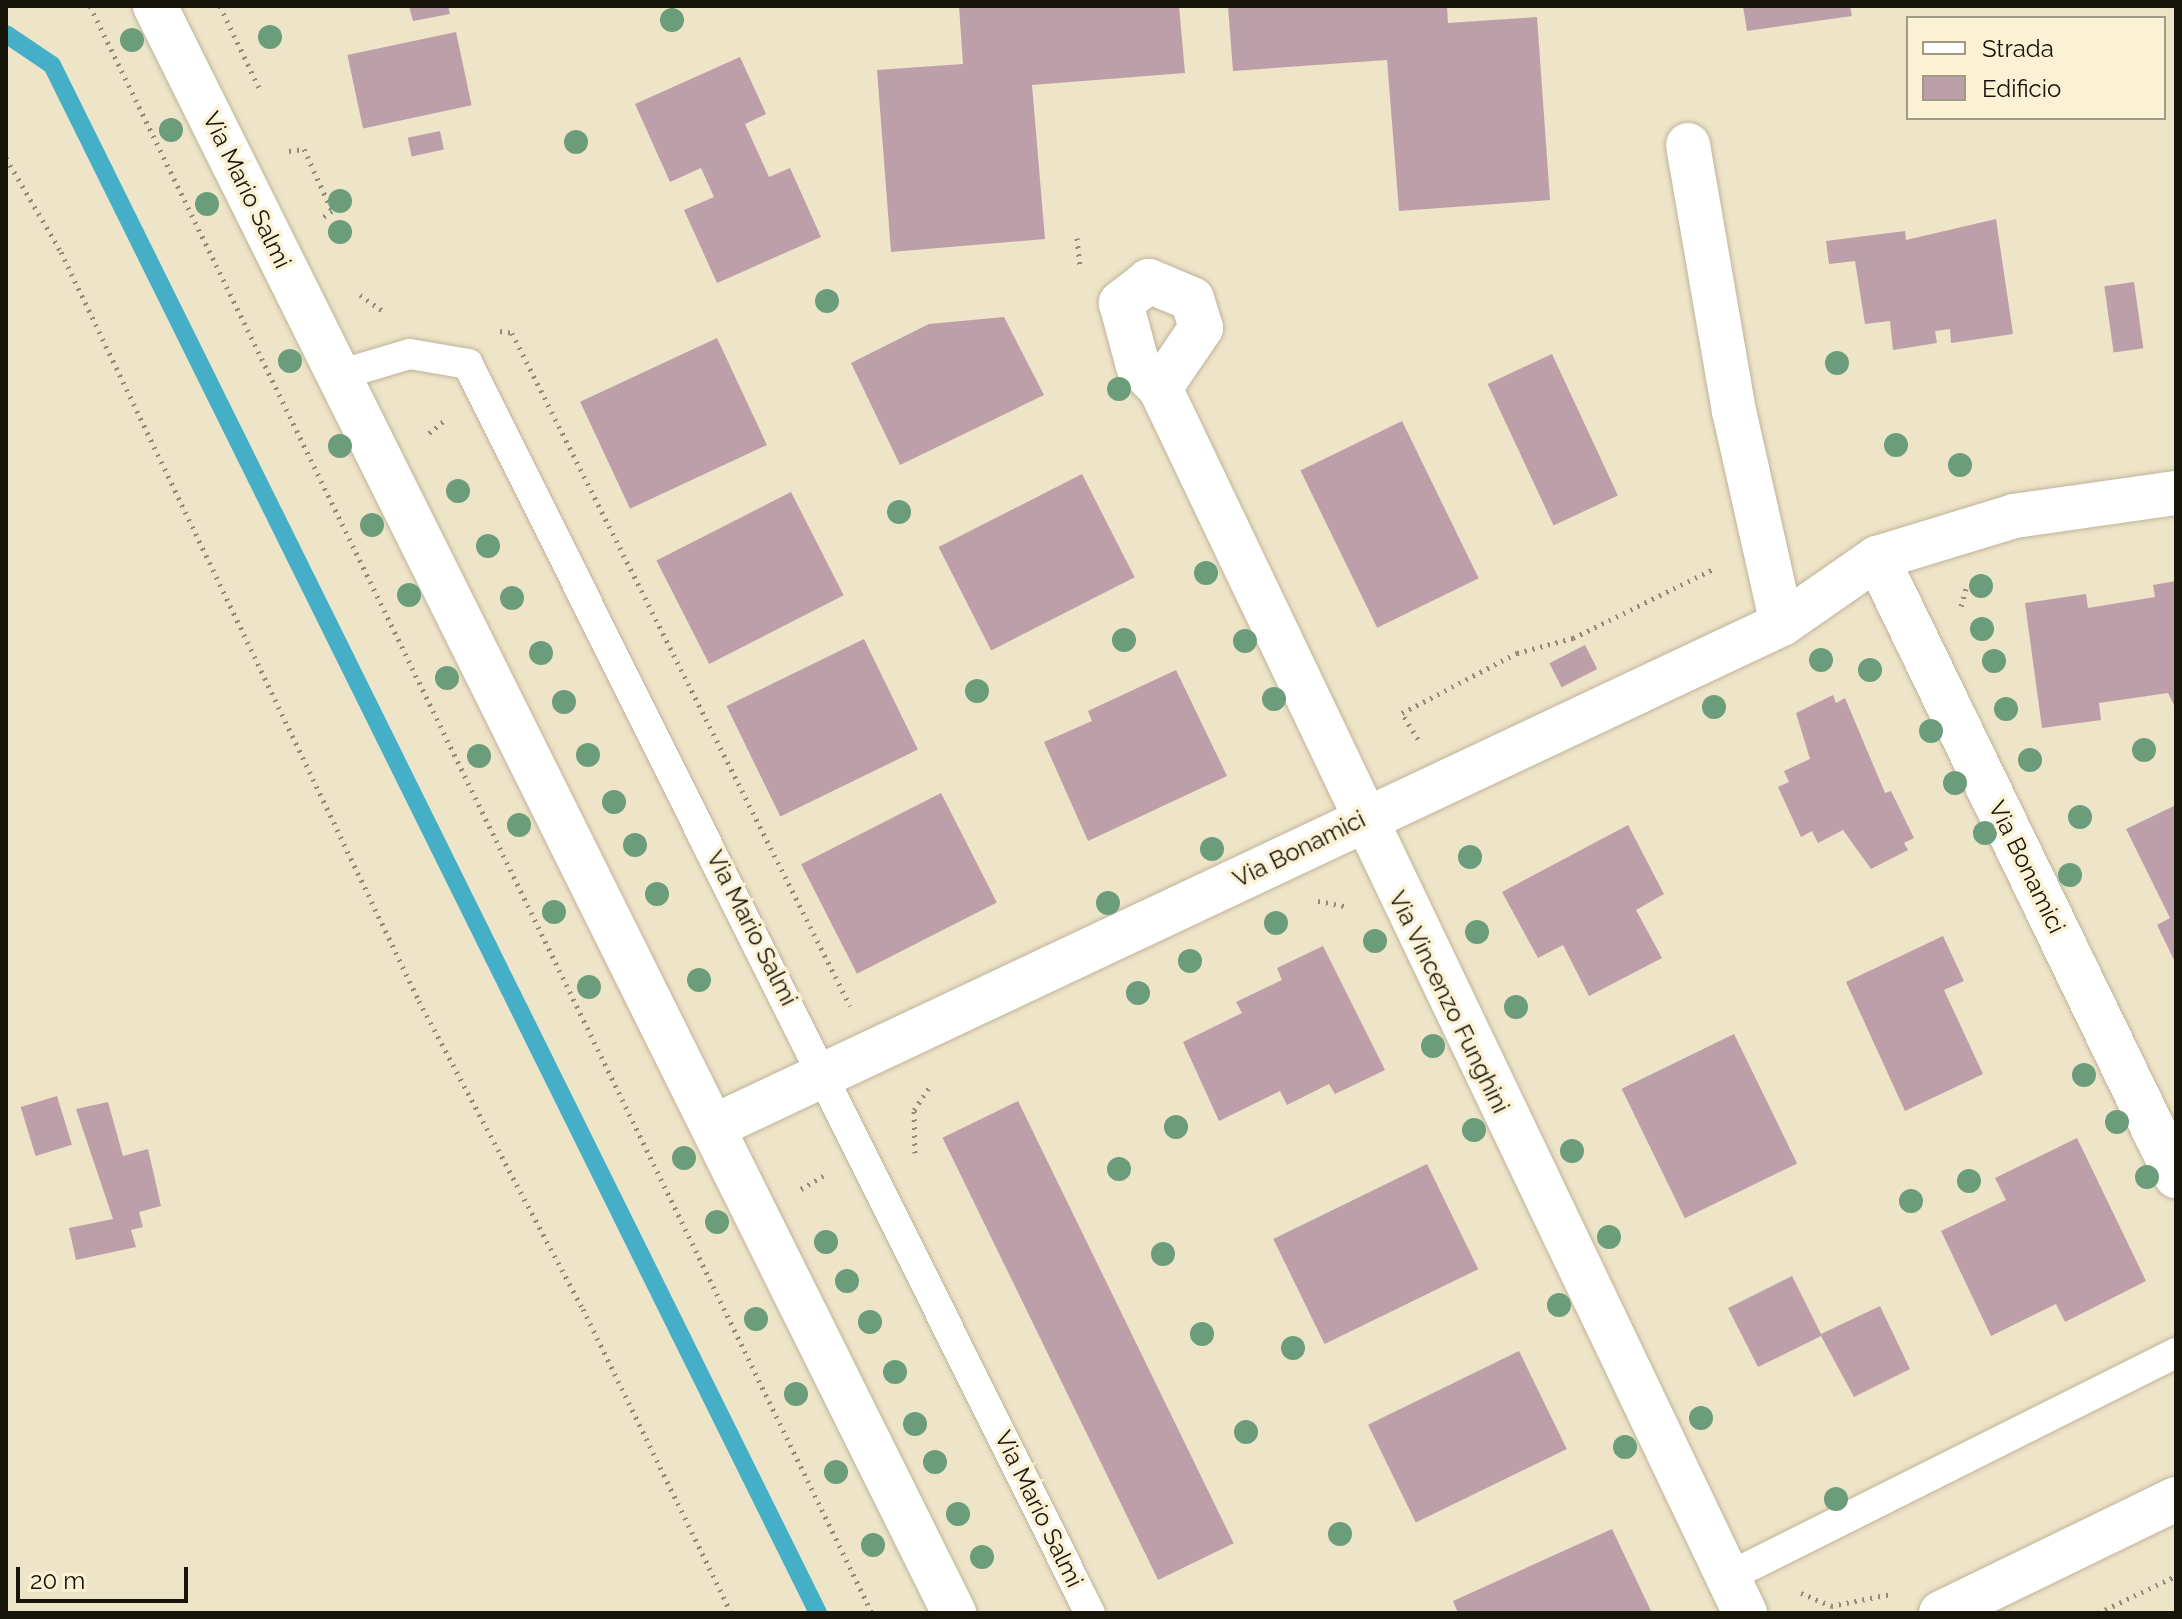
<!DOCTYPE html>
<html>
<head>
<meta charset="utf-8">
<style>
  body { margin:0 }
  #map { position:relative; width:2182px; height:1619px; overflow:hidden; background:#eee4c8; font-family:Raleway,sans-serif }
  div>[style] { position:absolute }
  .stream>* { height:18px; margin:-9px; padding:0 9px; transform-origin:9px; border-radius:9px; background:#45afc7 }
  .building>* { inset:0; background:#bd9fa9; transform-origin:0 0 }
  .path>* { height:5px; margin-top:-2.5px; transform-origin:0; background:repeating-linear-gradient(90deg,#918a76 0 2px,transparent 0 8px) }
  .roads { filter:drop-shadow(0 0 2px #beb499) drop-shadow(0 0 2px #beb499) }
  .service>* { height:30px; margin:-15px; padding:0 15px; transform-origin:15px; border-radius:15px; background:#fff }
  .minor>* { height:44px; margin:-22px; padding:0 22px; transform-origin:22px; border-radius:22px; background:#fff }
  .tertiary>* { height:44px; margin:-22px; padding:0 22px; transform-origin:22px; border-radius:22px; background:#fff }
  .trees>* { width:24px; height:24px; margin:-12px; border-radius:50%; background:#6b9d7a }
  span { translate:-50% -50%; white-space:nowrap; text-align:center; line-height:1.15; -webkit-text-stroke:7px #fbf2d5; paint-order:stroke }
  .street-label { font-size:24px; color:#17140a }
  .frame { position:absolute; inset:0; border:8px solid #17140a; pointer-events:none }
  .legend { position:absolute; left:1906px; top:16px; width:260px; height:104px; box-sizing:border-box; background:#fbf2d5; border:2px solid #a09984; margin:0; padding:10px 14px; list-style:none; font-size:24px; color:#17140a }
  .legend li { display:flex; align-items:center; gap:16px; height:40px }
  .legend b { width:40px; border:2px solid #a09984 }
  .scale { position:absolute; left:16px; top:1567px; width:172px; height:36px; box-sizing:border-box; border:4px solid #17140a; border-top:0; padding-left:10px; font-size:24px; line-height:28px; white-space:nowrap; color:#17140a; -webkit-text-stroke:6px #fbf2d5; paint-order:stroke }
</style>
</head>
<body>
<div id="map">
  <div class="stream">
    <div style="left:6px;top:34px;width:55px;rotate:34deg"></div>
    <div style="left:52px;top:65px;width:1727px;rotate:63.67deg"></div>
  </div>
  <div class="building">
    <div style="clip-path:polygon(409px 6px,448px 6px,450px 14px,413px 21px)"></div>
    <div style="clip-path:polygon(959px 6px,1179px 6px,1185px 73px,1032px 85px,1045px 239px,891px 252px,877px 70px,963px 64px)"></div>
    <div style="clip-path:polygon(1228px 6px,1447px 6px,1448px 23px,1537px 17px,1550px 200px,1399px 211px,1387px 60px,1233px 71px)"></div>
    <div style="clip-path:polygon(1743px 6px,1850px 6px,1852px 16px,1747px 31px)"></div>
    <div style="left:456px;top:32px;width:75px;height:111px;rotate:78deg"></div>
    <div style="clip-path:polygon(740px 57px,766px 114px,745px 124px,769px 177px,790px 168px,821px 237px,717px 283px,684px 210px,714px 197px,701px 168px,670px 182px,635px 104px)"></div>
    <div style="left:440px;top:131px;width:19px;height:33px;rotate:78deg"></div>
    <div style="clip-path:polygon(1996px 219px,2013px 334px,1951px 343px,1950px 329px,1935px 331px,1937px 343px,1893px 350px,1890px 321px,1865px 324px,1855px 261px,1829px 264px,1826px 241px,1905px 231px,1906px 240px)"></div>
    <div style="left:2134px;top:282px;width:67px;height:30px;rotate:82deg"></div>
    <div style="clip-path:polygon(1004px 317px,1044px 395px,900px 465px,851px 363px,929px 324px)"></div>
    <div style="left:717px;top:338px;width:118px;height:151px;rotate:65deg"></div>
    <div style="left:1552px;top:354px;width:156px;height:71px;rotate:65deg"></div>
    <div style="left:1402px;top:421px;width:175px;height:113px;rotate:64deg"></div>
    <div style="left:1082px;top:474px;width:116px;height:161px;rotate:63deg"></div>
    <div style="left:791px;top:492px;width:116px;height:151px;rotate:63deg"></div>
    <div style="clip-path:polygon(2176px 581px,2176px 709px,2168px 693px,2099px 703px,2101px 720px,2042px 728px,2025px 603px,2086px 594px,2088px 608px,2155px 597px,2153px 585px)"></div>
    <div style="left:864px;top:639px;width:123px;height:153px;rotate:64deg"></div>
    <div style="left:1585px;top:645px;width:27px;height:40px;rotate:63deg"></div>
    <div style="clip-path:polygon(1176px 670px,1227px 776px,1088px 841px,1044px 742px,1092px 721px,1088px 711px)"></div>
    <div style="clip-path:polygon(1833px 695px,1836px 703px,1845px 698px,1885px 793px,1891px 791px,1914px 838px,1904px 843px,1908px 850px,1871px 869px,1843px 830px,1818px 843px,1812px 831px,1801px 837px,1778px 787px,1789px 782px,1784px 771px,1810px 759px,1796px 713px)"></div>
    <div style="left:941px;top:793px;width:123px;height:157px;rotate:63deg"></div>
    <div style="clip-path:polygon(2176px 805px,2176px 964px,2157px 925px,2170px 918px,2126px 829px)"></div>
    <div style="clip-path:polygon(1628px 825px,1664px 894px,1636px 910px,1662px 958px,1589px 996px,1563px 945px,1538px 958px,1502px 892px)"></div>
    <div style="clip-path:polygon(1943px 936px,1964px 981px,1944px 990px,1983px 1074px,1905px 1111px,1846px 982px)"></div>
    <div style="clip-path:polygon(1323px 946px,1385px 1070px,1335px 1094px,1329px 1084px,1287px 1105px,1280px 1091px,1219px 1121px,1183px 1042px,1242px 1013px,1236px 1002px,1282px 980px,1277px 968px)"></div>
    <div style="left:1734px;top:1034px;width:144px;height:125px;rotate:64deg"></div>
    <div style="left:57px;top:1096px;width:51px;height:38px;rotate:73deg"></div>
    <div style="left:1018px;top:1101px;width:492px;height:84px;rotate:64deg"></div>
    <div style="clip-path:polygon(108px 1102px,123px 1156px,148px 1149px,161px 1206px,139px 1212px,143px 1227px,131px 1230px,136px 1247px,76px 1260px,69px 1228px,113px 1219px,76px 1109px)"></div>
    <div style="clip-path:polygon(2077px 1138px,2146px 1281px,2065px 1322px,2056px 1304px,1991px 1336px,1941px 1231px,2006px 1200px,1995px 1178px)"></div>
    <div style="left:1427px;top:1164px;width:117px;height:171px;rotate:64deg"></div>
    <div style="clip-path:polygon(1792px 1276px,1821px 1334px,1880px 1306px,1910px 1369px,1854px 1397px,1821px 1336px,1758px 1367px,1728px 1308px)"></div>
    <div style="left:1519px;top:1351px;width:109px;height:168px;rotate:64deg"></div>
    <div style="clip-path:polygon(1612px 1529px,1652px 1613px,1458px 1613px,1453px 1601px)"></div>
  </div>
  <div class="path">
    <div style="left:90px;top:6px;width:1787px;rotate:64.05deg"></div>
    <div style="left:220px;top:6px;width:95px;rotate:64.5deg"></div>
    <div style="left:289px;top:151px;width:15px;rotate:-8deg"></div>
    <div style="left:304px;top:149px;width:68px;rotate:65.7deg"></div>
    <div style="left:332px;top:211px;width:14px;rotate:146deg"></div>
    <div style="left:6px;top:158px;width:109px;rotate:59.7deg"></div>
    <div style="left:61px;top:252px;width:830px;rotate:64.45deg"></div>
    <div style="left:419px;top:1001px;width:349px;rotate:62deg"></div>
    <div style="left:583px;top:1309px;width:338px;rotate:64deg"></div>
    <div style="left:1077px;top:238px;width:30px;rotate:84deg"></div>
    <div style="left:360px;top:295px;width:29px;rotate:35deg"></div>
    <div style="left:500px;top:331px;width:12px;rotate:9deg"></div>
    <div style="left:512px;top:333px;width:753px;rotate:63.33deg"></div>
    <div style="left:429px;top:433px;width:22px;rotate:-39deg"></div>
    <div style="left:1961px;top:606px;width:22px;rotate:-74deg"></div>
    <div style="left:1418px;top:739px;width:31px;rotate:-122deg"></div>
    <div style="left:1402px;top:713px;width:130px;rotate:-27.6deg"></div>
    <div style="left:1517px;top:653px;width:58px;rotate:-15deg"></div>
    <div style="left:1573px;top:638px;width:158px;rotate:-26.2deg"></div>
    <div style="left:1318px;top:901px;width:31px;rotate:11deg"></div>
    <div style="left:915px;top:1153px;width:43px;rotate:-91.3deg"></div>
    <div style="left:914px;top:1110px;width:30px;rotate:-56deg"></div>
    <div style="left:801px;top:1189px;width:26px;rotate:-31deg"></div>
    <div style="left:1801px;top:1593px;width:33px;rotate:23deg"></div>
    <div style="left:1831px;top:1606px;width:61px;rotate:-11.3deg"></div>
    <div style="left:2098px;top:1613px;width:86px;rotate:-25.4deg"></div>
  </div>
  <div class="roads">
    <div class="service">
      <div style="left:339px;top:375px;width:74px;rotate:-16.5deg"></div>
      <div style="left:410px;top:354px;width:59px;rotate:9.8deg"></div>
      <div style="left:468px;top:364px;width:1395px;rotate:63.53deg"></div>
      <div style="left:1728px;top:1577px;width:501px;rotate:-26.57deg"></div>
    </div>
    <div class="minor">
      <div style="left:1688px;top:145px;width:270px;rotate:80.2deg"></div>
      <div style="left:1734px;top:411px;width:218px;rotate:77.3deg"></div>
      <div style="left:1160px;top:388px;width:73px;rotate:-55.7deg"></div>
      <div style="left:1201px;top:328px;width:30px;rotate:-107deg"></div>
      <div style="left:1192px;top:299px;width:47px;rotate:-157.3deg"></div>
      <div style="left:1149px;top:281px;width:36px;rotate:142deg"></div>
      <div style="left:1121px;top:303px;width:65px;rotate:74.9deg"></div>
      <div style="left:1138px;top:366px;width:31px;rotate:45deg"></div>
      <div style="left:1160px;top:388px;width:1358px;rotate:64.47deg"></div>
      <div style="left:1877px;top:558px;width:687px;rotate:64.18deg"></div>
      <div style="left:713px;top:1127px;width:1181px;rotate:-25.2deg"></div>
      <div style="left:1782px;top:624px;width:116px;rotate:-34.8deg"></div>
      <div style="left:1877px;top:558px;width:143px;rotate:-17deg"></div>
      <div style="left:2014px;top:516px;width:164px;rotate:-8.1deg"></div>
      <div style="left:1941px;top:1613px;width:261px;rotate:-25.9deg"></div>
    </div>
    <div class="tertiary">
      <div style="left:155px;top:6px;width:1795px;rotate:63.56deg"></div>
    </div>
  </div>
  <div class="trees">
    <div style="left:672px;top:20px"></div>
    <div style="left:270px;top:37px"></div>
    <div style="left:132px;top:40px"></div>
    <div style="left:171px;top:130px"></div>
    <div style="left:576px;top:142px"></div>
    <div style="left:340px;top:201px"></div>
    <div style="left:207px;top:204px"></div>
    <div style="left:340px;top:232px"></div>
    <div style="left:827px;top:301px"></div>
    <div style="left:290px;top:361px"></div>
    <div style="left:1837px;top:363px"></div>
    <div style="left:1119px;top:389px"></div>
    <div style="left:1896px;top:445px"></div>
    <div style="left:340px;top:446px"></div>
    <div style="left:1960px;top:465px"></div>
    <div style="left:458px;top:491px"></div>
    <div style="left:899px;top:512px"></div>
    <div style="left:372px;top:525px"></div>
    <div style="left:488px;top:546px"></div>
    <div style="left:1206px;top:573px"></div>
    <div style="left:1981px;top:586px"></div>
    <div style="left:409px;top:595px"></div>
    <div style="left:512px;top:598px"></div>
    <div style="left:1982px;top:629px"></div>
    <div style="left:1124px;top:640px"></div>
    <div style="left:1245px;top:641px"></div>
    <div style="left:541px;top:653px"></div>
    <div style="left:1821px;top:660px"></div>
    <div style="left:1994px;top:661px"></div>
    <div style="left:1870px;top:670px"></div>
    <div style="left:447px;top:678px"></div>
    <div style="left:977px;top:691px"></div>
    <div style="left:1274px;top:699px"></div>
    <div style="left:564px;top:702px"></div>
    <div style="left:1714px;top:707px"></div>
    <div style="left:2006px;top:709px"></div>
    <div style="left:1931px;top:731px"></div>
    <div style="left:2144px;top:750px"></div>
    <div style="left:588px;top:755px"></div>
    <div style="left:479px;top:756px"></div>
    <div style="left:2030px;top:760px"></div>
    <div style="left:1955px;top:783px"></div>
    <div style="left:614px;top:802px"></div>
    <div style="left:2080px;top:817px"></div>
    <div style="left:519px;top:825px"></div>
    <div style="left:1985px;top:833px"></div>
    <div style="left:635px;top:845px"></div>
    <div style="left:1212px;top:849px"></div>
    <div style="left:1470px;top:857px"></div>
    <div style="left:2070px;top:875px"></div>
    <div style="left:657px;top:894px"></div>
    <div style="left:1108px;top:903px"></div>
    <div style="left:554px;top:912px"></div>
    <div style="left:1276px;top:923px"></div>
    <div style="left:1477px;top:932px"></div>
    <div style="left:1375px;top:941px"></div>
    <div style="left:1190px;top:961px"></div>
    <div style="left:699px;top:980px"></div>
    <div style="left:589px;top:987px"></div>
    <div style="left:1138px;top:993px"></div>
    <div style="left:1516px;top:1007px"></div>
    <div style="left:1433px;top:1046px"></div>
    <div style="left:2084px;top:1075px"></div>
    <div style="left:2117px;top:1122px"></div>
    <div style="left:1176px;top:1127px"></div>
    <div style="left:1474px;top:1130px"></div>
    <div style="left:1572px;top:1151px"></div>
    <div style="left:684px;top:1158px"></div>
    <div style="left:1119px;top:1169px"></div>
    <div style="left:2147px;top:1177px"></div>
    <div style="left:1969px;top:1181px"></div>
    <div style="left:1911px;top:1201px"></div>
    <div style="left:717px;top:1222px"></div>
    <div style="left:1609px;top:1237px"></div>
    <div style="left:826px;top:1242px"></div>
    <div style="left:1163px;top:1254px"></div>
    <div style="left:847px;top:1281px"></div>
    <div style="left:1559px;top:1305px"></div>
    <div style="left:756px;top:1319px"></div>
    <div style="left:870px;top:1322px"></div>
    <div style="left:1202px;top:1334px"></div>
    <div style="left:1293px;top:1348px"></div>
    <div style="left:895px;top:1372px"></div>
    <div style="left:796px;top:1394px"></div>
    <div style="left:1701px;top:1418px"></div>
    <div style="left:915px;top:1424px"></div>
    <div style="left:1246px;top:1432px"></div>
    <div style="left:1625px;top:1447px"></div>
    <div style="left:935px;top:1462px"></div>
    <div style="left:836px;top:1472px"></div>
    <div style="left:1836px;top:1499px"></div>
    <div style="left:958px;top:1514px"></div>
    <div style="left:1340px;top:1534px"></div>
    <div style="left:873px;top:1545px"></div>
    <div style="left:982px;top:1557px"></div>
  </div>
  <div class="street-label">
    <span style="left:247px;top:190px;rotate:64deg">Via Mario Salmi</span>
    <span style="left:1299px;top:849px;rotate:-26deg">Via Bonamici</span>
    <span style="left:2027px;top:867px;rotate:64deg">Via Bonamici</span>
    <span style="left:752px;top:928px;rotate:63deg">Via Mario Salmi</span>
    <span style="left:1449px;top:1002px;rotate:64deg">Via Vincenzo Funghini</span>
    <span style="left:1039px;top:1509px;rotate:64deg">Via Mario Salmi</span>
  </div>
  <div class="frame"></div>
  <ul class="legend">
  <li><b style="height:10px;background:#fff"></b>Strada</li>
  <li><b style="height:22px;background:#bd9fa9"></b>Edificio</li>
  </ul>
  <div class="scale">20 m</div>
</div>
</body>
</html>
